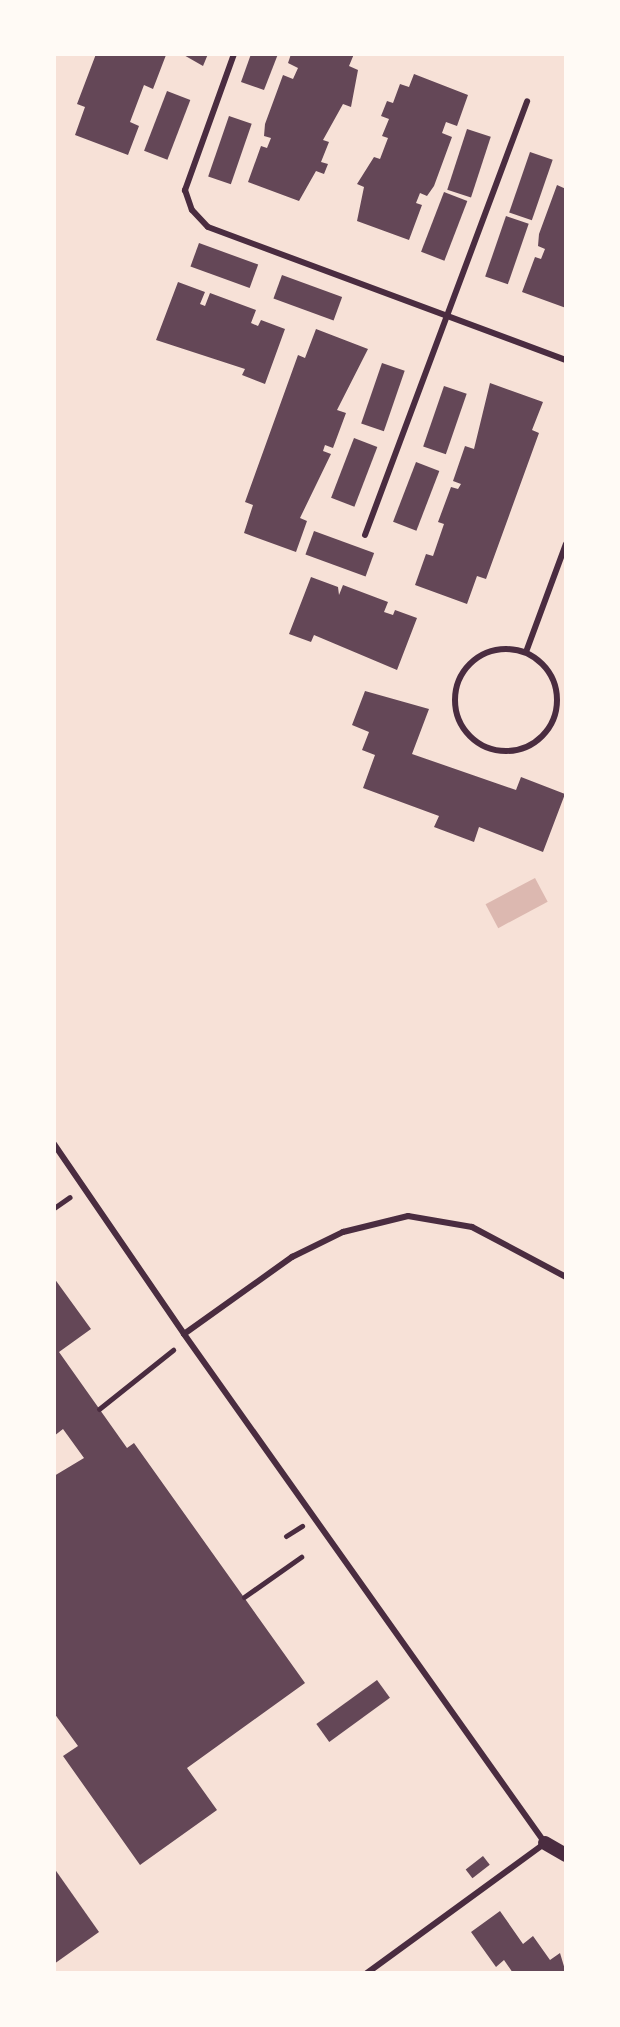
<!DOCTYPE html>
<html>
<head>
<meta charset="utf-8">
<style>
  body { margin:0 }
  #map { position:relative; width:620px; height:2027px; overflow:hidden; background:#f7e1d7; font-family:"Fira Sans Condensed",sans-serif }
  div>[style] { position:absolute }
  .water>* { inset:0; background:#dcb8b0; transform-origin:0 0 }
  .building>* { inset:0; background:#644757; transform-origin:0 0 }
  .path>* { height:5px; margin:-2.5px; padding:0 2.5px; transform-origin:2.5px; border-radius:2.5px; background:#4a2c40 }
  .service>* { height:6px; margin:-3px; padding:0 3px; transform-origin:3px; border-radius:3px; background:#4a2c40 }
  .service>.ring { margin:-3px; padding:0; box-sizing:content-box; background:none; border:6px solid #4a2c40; border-radius:50% }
  .tertiary>* { height:14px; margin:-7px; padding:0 7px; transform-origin:7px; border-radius:7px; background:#4a2c40 }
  span { translate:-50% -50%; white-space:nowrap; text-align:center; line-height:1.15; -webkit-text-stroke:6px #fffaf5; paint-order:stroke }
  .frame { position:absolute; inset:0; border:56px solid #fffaf5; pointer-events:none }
</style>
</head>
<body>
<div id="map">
  <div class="water">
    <div style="left:535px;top:878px;width:27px;height:56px;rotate:62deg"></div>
  </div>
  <div class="building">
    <div style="clip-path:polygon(96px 54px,166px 55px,153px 89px,144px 85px,130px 122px,139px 126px,128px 155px,75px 135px,85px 107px,77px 104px)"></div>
    <div style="clip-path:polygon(182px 54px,208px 54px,203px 66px)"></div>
    <div style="clip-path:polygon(251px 54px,278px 54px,264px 90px,241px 82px)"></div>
    <div style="clip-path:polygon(291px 54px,354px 54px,349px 66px,358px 70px,351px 107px,343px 104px,323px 140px,329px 142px,321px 162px,328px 164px,324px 174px,316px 171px,299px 201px,248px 182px,261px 146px,267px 148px,271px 138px,264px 136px,265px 124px,283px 75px,293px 79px,298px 68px,288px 63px)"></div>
    <div style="clip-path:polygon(414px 74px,468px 95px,457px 126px,446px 122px,442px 133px,452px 137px,434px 186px,427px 196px,420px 193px,416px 203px,422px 205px,409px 240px,357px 221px,364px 187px,357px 184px,374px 157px,380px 159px,388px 138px,382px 136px,389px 119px,381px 116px,387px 101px,393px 103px,400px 84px,409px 87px)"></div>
    <div style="left:167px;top:91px;width:25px;height:64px;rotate:21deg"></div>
    <div style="left:229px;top:116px;width:24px;height:64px;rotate:19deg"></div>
    <div style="left:467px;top:129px;width:25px;height:64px;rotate:18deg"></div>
    <div style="left:530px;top:152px;width:24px;height:64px;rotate:19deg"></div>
    <div style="clip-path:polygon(557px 185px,566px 189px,566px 308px,522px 292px,535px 257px,541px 259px,545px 249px,538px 246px,539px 234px)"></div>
    <div style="left:444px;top:192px;width:25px;height:64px;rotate:21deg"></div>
    <div style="left:506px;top:216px;width:24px;height:64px;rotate:19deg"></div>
    <div style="left:199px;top:243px;width:63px;height:25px;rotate:20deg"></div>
    <div style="left:282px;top:275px;width:64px;height:25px;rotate:20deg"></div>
    <div style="clip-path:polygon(178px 282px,205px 292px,200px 304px,205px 306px,210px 293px,256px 310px,251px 323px,258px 326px,261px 320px,285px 329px,265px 384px,242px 375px,245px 369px,156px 340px)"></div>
    <div style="clip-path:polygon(316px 329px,368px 349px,337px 410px,346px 413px,333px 448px,325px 445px,323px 451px,331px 454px,300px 518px,307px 521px,296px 552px,244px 533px,253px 505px,245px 502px,298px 355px,305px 358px)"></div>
    <div style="left:382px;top:363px;width:24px;height:64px;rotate:19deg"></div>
    <div style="clip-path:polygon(490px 383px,543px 402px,532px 430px,539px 433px,486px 579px,477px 576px,467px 604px,415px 585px,426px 554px,433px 556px,444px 524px,438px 522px,451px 487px,458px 489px,461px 484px,453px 481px,465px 446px,474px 449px)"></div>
    <div style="left:444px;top:386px;width:24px;height:64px;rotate:19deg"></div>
    <div style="left:354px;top:438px;width:25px;height:64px;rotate:21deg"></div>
    <div style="left:416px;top:462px;width:25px;height:64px;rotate:21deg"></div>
    <div style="left:314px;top:531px;width:64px;height:25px;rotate:20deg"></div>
    <div style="clip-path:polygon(311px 577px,338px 587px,339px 595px,343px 585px,388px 602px,384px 612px,393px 615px,395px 610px,417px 618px,397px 670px,314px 635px,311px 642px,289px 634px)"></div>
    <div style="clip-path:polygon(365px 691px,429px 709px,412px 754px,516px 790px,521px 777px,565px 794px,543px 852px,479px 827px,474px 842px,434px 827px,439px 816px,363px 788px,375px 755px,362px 750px,369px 732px,352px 725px)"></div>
    <div style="clip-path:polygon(54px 1278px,91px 1329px,59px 1352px,127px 1448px,134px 1443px,305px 1683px,187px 1768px,217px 1810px,140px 1865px,63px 1756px,78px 1746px,54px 1713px,54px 1476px,84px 1458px,63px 1429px,54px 1436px)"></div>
    <div style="left:377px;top:1680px;width:22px;height:75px;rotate:54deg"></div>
    <div style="left:483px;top:1856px;width:11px;height:22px;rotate:52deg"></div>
    <div style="clip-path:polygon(54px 1868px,99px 1932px,54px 1964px)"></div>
    <div style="clip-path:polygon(500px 1911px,523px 1944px,533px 1936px,550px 1960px,560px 1953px,566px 1973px,513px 1973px,504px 1960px,496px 1967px,471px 1932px)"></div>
  </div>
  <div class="path">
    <div style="left:54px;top:1208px;width:19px;rotate:-35deg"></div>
    <div style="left:99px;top:1409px;width:95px;rotate:-38.6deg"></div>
    <div style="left:286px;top:1536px;width:19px;rotate:-32deg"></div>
    <div style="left:244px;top:1597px;width:70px;rotate:-35.1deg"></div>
  </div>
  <div class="service">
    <div style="left:234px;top:54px;width:145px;rotate:109.8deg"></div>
    <div style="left:185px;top:190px;width:21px;rotate:71deg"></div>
    <div style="left:192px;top:210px;width:23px;rotate:47deg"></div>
    <div style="left:208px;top:227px;width:382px;rotate:20.4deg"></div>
    <div style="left:365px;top:535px;width:463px;rotate:-69.5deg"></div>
    <div class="ring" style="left:455px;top:649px;width:96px;height:96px"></div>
    <div style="left:526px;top:652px;width:115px;rotate:-69.7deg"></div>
    <div style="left:54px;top:1144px;width:230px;rotate:55.6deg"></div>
    <div style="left:367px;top:1973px;width:220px;rotate:-36.1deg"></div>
    <div style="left:545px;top:1843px;width:624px;rotate:-125.35deg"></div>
    <div style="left:184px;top:1334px;width:133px;rotate:-35.5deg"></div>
    <div style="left:292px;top:1257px;width:57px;rotate:-26.1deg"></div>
    <div style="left:343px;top:1232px;width:67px;rotate:-13.8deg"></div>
    <div style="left:408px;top:1216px;width:65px;rotate:9.8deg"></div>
    <div style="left:472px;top:1227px;width:106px;rotate:28deg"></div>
  </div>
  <div class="tertiary">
    <div style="left:545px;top:1843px;width:24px;rotate:30deg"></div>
  </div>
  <div class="frame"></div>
</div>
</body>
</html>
